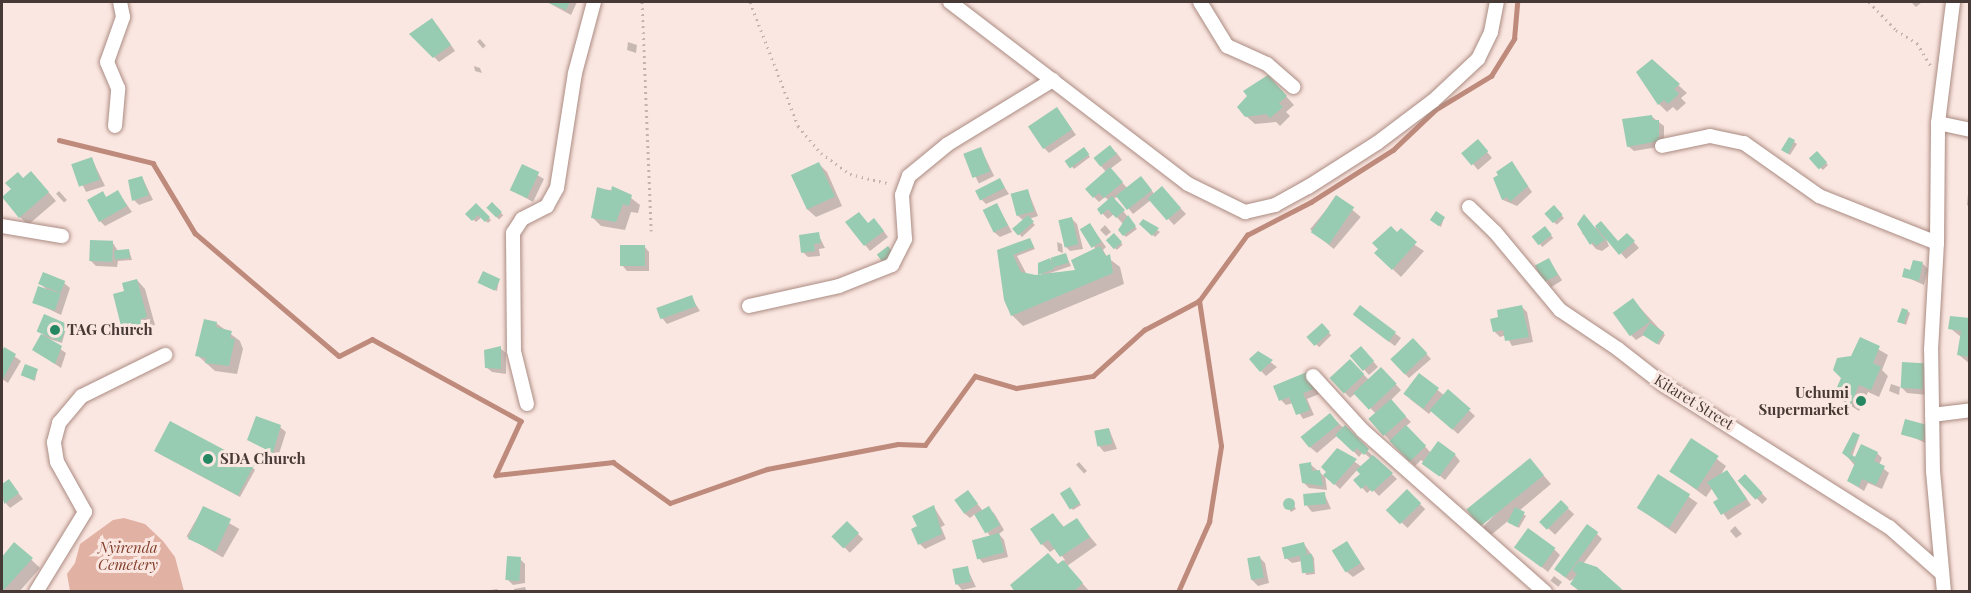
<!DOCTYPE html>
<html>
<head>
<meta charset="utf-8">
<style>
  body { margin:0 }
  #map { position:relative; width:1971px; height:593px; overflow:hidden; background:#fbe7e1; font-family:"Playfair Display",serif }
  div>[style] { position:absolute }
  .green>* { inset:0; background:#e1b2a4 }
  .shadow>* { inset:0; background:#0003; transform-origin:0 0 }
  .stream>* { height:4.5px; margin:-2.25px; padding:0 2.25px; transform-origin:2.25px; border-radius:2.25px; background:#be8a7b }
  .building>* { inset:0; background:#97ccb2; transform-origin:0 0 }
  .round { border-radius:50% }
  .path>* { height:3px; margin-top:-1.5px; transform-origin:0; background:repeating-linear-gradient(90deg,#c5b2ad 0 1.5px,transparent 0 6px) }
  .roads { filter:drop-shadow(0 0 2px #aa8b82) drop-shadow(0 0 2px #aa8b82) }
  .street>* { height:14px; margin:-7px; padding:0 7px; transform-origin:7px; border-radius:7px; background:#fff }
  .dots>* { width:16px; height:16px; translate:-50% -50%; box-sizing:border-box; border:3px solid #fbe7e1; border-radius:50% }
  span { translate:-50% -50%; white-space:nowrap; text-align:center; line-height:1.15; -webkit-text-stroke:6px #fbe7e1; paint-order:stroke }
  .poi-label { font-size:15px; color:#473935; font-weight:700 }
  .left { translate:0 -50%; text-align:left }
  .right { translate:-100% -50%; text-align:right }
  .street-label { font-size:15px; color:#473935 }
  .park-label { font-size:15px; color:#823f2c; font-style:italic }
  .frame { position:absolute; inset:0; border:3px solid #473935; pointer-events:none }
</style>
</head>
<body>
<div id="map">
  <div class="green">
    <div style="clip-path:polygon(124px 518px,145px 524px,163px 541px,175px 557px,184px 591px,70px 591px,67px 574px,75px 563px,80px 544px,113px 520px)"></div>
  </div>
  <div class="shadow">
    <div style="clip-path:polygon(547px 2px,577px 2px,571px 15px)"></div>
    <div style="clip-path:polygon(1911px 2px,1922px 2px,1916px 7px)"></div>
    <div style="clip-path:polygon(437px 25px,455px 51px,439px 62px,412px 34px)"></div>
    <div style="left:480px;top:39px;width:9px;height:4px;rotate:49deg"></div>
    <div style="clip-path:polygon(628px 42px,637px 45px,636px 53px,627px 50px)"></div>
    <div style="clip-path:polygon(1652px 61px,1687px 93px,1681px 98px,1686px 103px,1677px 111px,1673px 107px,1667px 112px,1659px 104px)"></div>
    <div style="clip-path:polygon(474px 66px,480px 68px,482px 73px,475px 71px)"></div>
    <div style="clip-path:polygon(1276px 85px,1294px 105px,1286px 112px,1290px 116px,1280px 126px,1276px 122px,1255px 124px,1246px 116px)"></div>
    <div style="clip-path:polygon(1062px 115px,1076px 135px,1049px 153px,1044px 148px)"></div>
    <div style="clip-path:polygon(1651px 116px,1664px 126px,1664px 146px,1634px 151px,1628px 146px)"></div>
    <div style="clip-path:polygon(1790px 139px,1797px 144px,1790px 155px,1786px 152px)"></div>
    <div style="clip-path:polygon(1483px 147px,1492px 158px,1478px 170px,1464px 153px)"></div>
    <div style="left:981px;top:149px;width:30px;height:17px;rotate:64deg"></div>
    <div style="clip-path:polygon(1086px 151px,1090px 157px,1074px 169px,1067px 161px)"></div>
    <div style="clip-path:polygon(1116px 152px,1122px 160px,1110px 169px,1128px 189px,1146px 183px,1155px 195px,1167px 194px,1186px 214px,1174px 225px,1151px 200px,1133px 214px,1118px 196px,1114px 199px,1137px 229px,1126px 237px,1119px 230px,1123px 224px,1114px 214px,1108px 219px,1099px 210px,1109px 201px,1105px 197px,1099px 202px,1094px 197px,1106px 172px,1095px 159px)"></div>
    <div style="clip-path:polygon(1817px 153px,1828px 165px,1823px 170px,1811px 159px)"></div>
    <div style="clip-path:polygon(92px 159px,105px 186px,86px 192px,73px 165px)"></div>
    <div style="clip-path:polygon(1512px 163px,1532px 192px,1517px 206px,1503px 200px,1495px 179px)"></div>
    <div style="clip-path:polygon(819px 164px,827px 172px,842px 206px,816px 217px,807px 209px)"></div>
    <div style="clip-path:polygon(522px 166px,544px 179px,533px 202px,512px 190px)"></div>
    <div style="clip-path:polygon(142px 177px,153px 200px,139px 205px,134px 200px)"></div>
    <div style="clip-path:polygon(23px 179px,39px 181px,56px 201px,28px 225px,20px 217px)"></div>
    <div style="clip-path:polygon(999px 179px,1009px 194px,986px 204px,981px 199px)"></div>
    <div style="clip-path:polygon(1969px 183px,1970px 183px,1970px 207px,1967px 205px)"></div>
    <div style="clip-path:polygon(598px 189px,622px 191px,640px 205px,638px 213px,631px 212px,625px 230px,601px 226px,593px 218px)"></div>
    <div style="left:59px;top:191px;width:12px;height:4px;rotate:48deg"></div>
    <div style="clip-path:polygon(1028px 191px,1038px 216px,1029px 219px,1035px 225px,1022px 237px,1014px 229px,1024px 221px,1017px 215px)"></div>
    <div style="clip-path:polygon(118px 192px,132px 212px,105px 226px,100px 221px,102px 193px,107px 198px)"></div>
    <div style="left:1337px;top:197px;width:31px;height:42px;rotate:40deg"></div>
    <div style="left:492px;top:204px;width:16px;height:6px;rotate:45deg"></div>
    <div style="clip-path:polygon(476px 205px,491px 220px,488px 223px,482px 217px,476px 222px,467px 214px)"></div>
    <div style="clip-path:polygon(997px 205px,1012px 232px,1000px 237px,994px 232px)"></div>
    <div style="left:1554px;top:207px;width:15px;height:10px;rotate:48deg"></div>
    <div style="clip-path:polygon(1584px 216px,1595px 228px,1601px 223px,1618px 242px,1632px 240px,1639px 248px,1626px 259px,1604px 234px,1609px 246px,1602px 251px,1596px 249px,1582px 233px)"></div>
    <div style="clip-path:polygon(1444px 218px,1441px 227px,1434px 222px)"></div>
    <div style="clip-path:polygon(1072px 219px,1077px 224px,1083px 249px,1070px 251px,1065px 246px)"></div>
    <div style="clip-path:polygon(1143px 221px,1160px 232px,1155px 237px,1141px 224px)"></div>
    <div style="clip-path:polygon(847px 222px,879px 225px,888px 237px,870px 251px)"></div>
    <div style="clip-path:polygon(1090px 225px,1106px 247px,1103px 250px,1107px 257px,1120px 267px,1124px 284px,1023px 326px,1012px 315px,999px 251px,1030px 240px,1035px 249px,1017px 256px,1027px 275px,1042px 276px,1039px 264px,1066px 255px,1071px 266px,1050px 273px,1078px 271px,1095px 250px)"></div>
    <div style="clip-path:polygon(1105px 225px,1111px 232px,1106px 236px,1100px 230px)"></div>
    <div style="left:1545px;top:228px;width:13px;height:14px;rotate:51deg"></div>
    <div style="clip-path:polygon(818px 234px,825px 248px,819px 249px,820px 256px,808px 257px,803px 252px)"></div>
    <div style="clip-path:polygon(1398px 234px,1424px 251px,1401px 277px,1384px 261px)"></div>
    <div style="left:1114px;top:235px;width:13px;height:8px;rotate:48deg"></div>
    <div style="clip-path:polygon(1057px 242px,1062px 244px,1063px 253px,1058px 251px)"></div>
    <div style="clip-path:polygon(113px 243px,118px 251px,129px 250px,132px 260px,118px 261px,117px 267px,96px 266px,90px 260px)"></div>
    <div style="clip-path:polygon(644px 246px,649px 252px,649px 271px,627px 271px,622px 265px)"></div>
    <div style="left:1549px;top:260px;width:24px;height:13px;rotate:57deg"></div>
    <div style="clip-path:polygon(1923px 264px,1928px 269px,1924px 285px,1904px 276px)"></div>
    <div style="clip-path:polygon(137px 280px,145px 289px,155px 325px,148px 327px,150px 333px,145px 334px,141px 331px,131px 333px,122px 325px,126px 293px)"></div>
    <div style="clip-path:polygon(499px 280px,497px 291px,480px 283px)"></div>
    <div style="clip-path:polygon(40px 283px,64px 283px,70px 288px,61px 315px,34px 302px,46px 289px)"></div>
    <div style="clip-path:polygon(691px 297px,700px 311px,667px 324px,662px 318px)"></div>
    <div style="clip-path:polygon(1633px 300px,1665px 335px,1659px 345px,1644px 335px,1636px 340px,1631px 335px)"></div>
    <div style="clip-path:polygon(1361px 307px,1401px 338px,1395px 346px,1360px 320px)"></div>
    <div style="clip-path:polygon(1522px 307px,1527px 312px,1533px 342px,1512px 346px,1506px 335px,1500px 337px,1494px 331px)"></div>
    <div style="clip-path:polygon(1907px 311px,1910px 313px,1906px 325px,1899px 321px)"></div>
    <div style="clip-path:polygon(1970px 320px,1970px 364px,1959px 355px,1961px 337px,1950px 328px)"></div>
    <div style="clip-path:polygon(216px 323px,240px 341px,243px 349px,237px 374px,215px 371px,197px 355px)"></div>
    <div style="clip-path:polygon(67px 325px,62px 343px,43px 337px,66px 353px,61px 368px,34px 350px,43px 334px,38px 331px)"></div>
    <div style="left:1322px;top:326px;width:13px;height:17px;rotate:45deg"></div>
    <div style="clip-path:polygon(1861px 339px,1888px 355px,1882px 370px,1888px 376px,1879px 397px,1868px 392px,1859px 411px,1835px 396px)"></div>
    <div style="clip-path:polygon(1418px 345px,1431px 359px,1409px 378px,1404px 373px)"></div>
    <div style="clip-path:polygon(500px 348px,506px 353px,506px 374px,492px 372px,486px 367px)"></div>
    <div style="clip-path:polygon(4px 349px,21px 361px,8px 383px,2px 379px)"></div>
    <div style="clip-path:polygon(1258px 353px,1277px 367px,1266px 376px,1261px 371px)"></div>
    <div style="clip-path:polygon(1366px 353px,1378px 367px,1369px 375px,1352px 356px)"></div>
    <div style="clip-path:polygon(1350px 361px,1369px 380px,1381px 369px,1401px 390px,1390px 401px,1411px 422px,1406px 426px,1431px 453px,1455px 455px,1460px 461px,1445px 480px,1421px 460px,1415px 466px,1370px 420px,1376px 414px,1356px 393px,1350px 398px,1332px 379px)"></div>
    <div style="clip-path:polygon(1923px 365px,1929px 370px,1927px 395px,1907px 393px,1902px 388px)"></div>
    <div style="clip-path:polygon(37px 370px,35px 381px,22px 375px)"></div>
    <div style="clip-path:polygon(1419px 375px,1445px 396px,1449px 391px,1475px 416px,1458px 434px,1432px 410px,1429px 414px,1410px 399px)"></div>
    <div style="clip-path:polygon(1312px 379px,1319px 394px,1307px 399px,1314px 415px,1303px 419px,1293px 403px,1286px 405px,1281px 400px)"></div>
    <div style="clip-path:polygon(1891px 384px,1900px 387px,1899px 395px,1889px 391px)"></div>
    <div style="clip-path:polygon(1330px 415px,1397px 479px,1379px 496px,1372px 489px,1367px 493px,1355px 480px,1362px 474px,1358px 469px,1340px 489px,1325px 475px,1327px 490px,1309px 488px,1303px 482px,1301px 465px,1310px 464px,1324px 476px,1328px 472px,1323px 467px,1338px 450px,1362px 467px,1371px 459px,1363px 452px,1359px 457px,1338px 435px,1317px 453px,1311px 448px,1303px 438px)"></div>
    <div style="clip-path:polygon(1926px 426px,1928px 444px,1903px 433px)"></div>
    <div style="clip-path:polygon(280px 427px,286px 432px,278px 457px,249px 439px)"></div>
    <div style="clip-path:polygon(1109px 429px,1117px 449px,1104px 452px,1099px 446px)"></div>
    <div style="clip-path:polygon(1859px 437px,1852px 457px,1877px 453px,1882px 458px,1879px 465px,1889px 473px,1882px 489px,1868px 483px,1864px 491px,1848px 481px,1855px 466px,1846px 455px)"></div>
    <div style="clip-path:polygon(1692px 440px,1726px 466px,1720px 476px,1732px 477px,1751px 505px,1728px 520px,1715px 502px,1720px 499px,1713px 487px,1706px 497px,1672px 472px)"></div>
    <div style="clip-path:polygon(158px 453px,253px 468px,255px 470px,240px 497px)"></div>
    <div style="left:1079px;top:462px;width:12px;height:4px;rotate:48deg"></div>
    <div style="clip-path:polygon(1538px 469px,1551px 484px,1519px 511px,1526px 516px,1519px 528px,1508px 521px,1491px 535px,1483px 527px)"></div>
    <div style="left:1659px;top:476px;width:47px;height:38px;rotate:35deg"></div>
    <div style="left:1745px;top:476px;width:32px;height:7px;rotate:46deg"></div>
    <div style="clip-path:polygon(9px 481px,23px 499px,10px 508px,2px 499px,2px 486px)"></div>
    <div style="clip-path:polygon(968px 492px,983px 511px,988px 508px,994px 513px,1004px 530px,999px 534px,1004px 540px,1008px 557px,983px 563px,978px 557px,990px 536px,975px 514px,970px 518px,964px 513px)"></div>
    <div style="clip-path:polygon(1072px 492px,1081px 505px,1073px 510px,1071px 508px)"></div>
    <div style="left:1407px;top:492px;width:25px;height:26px;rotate:43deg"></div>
    <div style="clip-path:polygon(1324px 493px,1331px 509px,1312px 512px,1307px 506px)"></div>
    <div style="clip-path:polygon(1291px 500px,1296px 509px,1291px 512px,1285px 503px)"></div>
    <div style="left:1561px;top:502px;width:18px;height:28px;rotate:43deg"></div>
    <div style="clip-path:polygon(934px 507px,945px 525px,941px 527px,946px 539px,925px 549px,920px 544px,919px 527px)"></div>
    <div style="left:203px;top:508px;width:42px;height:33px;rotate:30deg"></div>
    <div style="clip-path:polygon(1053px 515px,1065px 528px,1076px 520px,1097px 545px,1067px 566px,1090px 592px,1017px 592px,1065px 560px,1056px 548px,1050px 552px,1042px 544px)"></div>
    <div style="left:847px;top:523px;width:23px;height:19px;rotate:45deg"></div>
    <div style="clip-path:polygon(1735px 526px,1742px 534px,1736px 538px,1730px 531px)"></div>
    <div style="clip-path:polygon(1597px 534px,1602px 539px,1583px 564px,1622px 592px,1580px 592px,1572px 584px,1578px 576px,1570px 581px,1561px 574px)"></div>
    <div style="clip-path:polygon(1347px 543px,1365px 569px,1353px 577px,1347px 572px)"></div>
    <div style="clip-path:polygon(15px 544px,40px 568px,19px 592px,2px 592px,2px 559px)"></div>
    <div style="clip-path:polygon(1304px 544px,1314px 558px,1315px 574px,1306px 575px,1302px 561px,1292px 563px,1286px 558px)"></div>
    <div style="clip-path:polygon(1516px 547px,1555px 550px,1560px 555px,1548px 572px)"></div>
    <div style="clip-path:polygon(1260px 558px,1265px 563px,1269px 583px,1258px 586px,1252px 580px)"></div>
    <div style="clip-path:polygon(520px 559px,525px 564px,525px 583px,513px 585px,507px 579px)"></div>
    <div style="clip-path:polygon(967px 568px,976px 587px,962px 590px,957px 584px)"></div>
    <div style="left:1554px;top:576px;width:10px;height:6px;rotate:37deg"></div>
    <div style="clip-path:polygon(525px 587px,527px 592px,514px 592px,514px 589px)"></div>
    <div style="clip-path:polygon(497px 589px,499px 592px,478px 592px)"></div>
  </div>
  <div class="stream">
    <div style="left:59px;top:140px;width:97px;rotate:13.7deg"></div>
    <div style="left:153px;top:163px;width:82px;rotate:59deg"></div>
    <div style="left:195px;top:233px;width:189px;rotate:40.5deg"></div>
    <div style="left:339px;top:356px;width:37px;rotate:-27deg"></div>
    <div style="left:372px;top:339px;width:170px;rotate:28.8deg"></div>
    <div style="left:521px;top:421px;width:60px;rotate:114.8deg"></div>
    <div style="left:496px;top:475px;width:118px;rotate:-6.3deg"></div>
    <div style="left:613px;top:462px;width:70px;rotate:35.7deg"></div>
    <div style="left:670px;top:503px;width:103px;rotate:-19.3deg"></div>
    <div style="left:767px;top:469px;width:133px;rotate:-10.8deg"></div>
    <div style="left:898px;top:444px;width:27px;rotate:2deg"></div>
    <div style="left:925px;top:445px;width:85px;rotate:-54.1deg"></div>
    <div style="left:975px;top:376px;width:43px;rotate:16.3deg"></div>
    <div style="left:1016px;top:388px;width:78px;rotate:-8.9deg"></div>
    <div style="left:1093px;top:376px;width:69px;rotate:-42deg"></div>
    <div style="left:1144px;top:330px;width:62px;rotate:-27.8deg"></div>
    <div style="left:1178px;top:592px;width:77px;rotate:-66.1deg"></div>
    <div style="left:1209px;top:522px;width:77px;rotate:-81deg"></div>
    <div style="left:1221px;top:446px;width:147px;rotate:-98.6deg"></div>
    <div style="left:1199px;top:301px;width:82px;rotate:-54deg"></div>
    <div style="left:1247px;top:235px;width:72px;rotate:-27.3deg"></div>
    <div style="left:1311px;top:202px;width:97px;rotate:-32.4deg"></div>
    <div style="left:1393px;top:150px;width:58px;rotate:-43.6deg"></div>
    <div style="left:1435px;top:110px;width:66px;rotate:-31.3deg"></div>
    <div style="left:1491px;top:76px;width:44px;rotate:-58.1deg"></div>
    <div style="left:1514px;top:39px;width:37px;rotate:-85deg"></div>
  </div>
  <div class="building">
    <div style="clip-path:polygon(546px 2px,570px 2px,566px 10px)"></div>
    <div style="clip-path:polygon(432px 18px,451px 45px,433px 58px,409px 34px)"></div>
    <div style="clip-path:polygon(1652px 59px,1680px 84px,1674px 89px,1679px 94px,1668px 104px,1664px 100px,1658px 105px,1636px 72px)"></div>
    <div style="clip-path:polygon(1268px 75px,1287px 96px,1279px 103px,1283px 107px,1270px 118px,1266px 114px,1245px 117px,1237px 107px,1247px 96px,1243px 91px)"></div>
    <div style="left:1057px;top:107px;width:27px;height:35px;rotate:56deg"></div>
    <div style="clip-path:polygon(1652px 115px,1653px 120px,1659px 120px,1659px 141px,1627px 147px,1622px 119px)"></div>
    <div style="clip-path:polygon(1789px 137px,1795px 140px,1788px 154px,1781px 150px)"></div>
    <div style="left:1478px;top:139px;width:16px;height:22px;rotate:50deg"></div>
    <div style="left:1110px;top:145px;width:11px;height:21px;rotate:52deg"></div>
    <div style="left:981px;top:147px;width:26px;height:19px;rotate:69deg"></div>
    <div style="left:1084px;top:147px;width:9px;height:24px;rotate:54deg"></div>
    <div style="left:1817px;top:151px;width:15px;height:11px;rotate:48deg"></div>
    <div style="left:92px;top:157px;width:24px;height:22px;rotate:71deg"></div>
    <div style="clip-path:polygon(1512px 161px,1528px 186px,1510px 202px,1507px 197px,1502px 200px,1493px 178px,1498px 175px,1496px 172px)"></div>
    <div style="left:819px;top:162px;width:38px;height:31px;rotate:65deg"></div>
    <div style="left:522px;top:164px;width:19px;height:29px;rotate:25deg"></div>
    <div style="clip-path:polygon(1110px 167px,1123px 182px,1104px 198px,1099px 193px,1093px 198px,1085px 189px)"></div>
    <div style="clip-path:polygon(31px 171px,49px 192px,19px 218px,2px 197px,11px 189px,5px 183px,18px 172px,23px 178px)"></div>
    <div style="clip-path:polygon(142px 176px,149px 195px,132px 201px,128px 180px)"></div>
    <div style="left:1141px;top:176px;width:18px;height:32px;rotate:52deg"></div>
    <div style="left:1000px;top:178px;width:11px;height:28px;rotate:63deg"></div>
    <div style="clip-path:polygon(612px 186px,632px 195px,629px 206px,623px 204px,616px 222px,591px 218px,597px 187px,611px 191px)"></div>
    <div style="left:1162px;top:186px;width:29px;height:19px;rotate:49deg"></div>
    <div style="left:1028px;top:189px;width:23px;height:18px;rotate:75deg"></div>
    <div style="clip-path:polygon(118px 190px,127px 206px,99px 222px,87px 200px,103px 191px,106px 197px)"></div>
    <div style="left:1336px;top:195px;width:22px;height:45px;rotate:34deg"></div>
    <div style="clip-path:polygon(1112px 196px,1125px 210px,1116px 218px,1108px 209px,1101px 215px,1097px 209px)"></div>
    <div style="left:492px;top:202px;width:14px;height:8px;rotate:45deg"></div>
    <div style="clip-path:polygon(476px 203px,490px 217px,485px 222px,478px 215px,472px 221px,465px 214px)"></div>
    <div style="left:997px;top:203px;width:25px;height:16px;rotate:64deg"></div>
    <div style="left:1554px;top:205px;width:13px;height:13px;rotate:48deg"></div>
    <div style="left:1436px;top:211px;width:11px;height:11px;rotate:34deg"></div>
    <div style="clip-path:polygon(859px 212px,868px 223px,874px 218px,884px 231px,864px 246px,845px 222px)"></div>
    <div style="clip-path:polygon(1584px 214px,1605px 240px,1596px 246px,1593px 242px,1590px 245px,1577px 224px)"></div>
    <div style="left:1028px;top:215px;width:9px;height:21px;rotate:49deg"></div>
    <div style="clip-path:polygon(1128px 215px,1136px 226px,1123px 236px,1118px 230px)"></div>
    <div style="left:1072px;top:217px;width:28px;height:14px;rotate:77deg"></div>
    <div style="clip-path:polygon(1143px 219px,1159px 228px,1152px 236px,1139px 224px)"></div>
    <div style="clip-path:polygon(1601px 221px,1618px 241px,1627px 233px,1635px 241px,1619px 255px,1595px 226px)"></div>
    <div style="left:1090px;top:223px;width:22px;height:12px;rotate:58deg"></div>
    <div style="clip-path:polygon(1391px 226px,1397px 232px,1401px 228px,1417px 242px,1392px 270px,1374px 253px,1378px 249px,1372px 243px)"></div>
    <div style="left:1545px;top:226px;width:11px;height:17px;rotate:52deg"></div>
    <div style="clip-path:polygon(819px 232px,821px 243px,814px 244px,815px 251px,801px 253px,799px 235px)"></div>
    <div style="left:1114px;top:233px;width:12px;height:11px;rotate:48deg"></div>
    <div style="clip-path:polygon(1030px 238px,1034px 247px,1013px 255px,1021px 272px,1036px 275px,1075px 270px,1071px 260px,1100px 246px,1106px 256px,1110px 254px,1113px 273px,1011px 316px,1004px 300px,997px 250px)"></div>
    <div style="left:90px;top:240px;width:23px;height:21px;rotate:2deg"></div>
    <div style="left:620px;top:245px;width:25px;height:21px"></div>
    <div style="left:888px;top:246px;width:10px;height:14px;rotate:53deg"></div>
    <div style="left:129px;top:249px;width:9px;height:15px;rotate:84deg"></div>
    <div style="left:1066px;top:253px;width:10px;height:16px;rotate:73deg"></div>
    <div style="clip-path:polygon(1050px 258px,1054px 269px,1038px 275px,1038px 263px)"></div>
    <div style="left:1549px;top:258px;width:19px;height:16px;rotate:62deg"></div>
    <div style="clip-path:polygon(1913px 260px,1923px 262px,1919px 281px,1902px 277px,1904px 268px,1910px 270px)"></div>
    <div style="left:483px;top:271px;width:19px;height:13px;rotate:25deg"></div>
    <div style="left:43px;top:272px;width:24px;height:13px;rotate:22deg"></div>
    <div style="clip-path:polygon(137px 279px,147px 317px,141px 319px,142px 325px,121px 326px,113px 294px,124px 291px,122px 283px)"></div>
    <div style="left:38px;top:286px;width:24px;height:18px;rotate:19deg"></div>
    <div style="left:692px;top:295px;width:12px;height:38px;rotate:70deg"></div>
    <div style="left:1633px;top:298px;width:29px;height:25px;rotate:54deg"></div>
    <div style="left:1360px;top:305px;width:45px;height:12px;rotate:37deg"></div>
    <div style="clip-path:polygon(1522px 305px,1529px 337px,1505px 341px,1503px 330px,1493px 332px,1490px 319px,1498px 317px,1497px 310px)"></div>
    <div style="clip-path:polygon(1902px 308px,1908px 310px,1904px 324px,1897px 322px)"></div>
    <div style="left:44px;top:314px;width:26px;height:19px;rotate:23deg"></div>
    <div style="clip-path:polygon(1950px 316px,1970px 318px,1970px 357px,1957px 355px,1961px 331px,1948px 329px)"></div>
    <div style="clip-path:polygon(204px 319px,217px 322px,216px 327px,232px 331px,230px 338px,235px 339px,229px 366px,205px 363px,206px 358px,195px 356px)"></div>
    <div style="left:1322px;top:323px;width:12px;height:21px;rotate:48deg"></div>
    <div style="left:1650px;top:323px;width:17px;height:14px;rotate:33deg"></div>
    <div style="clip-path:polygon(41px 334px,62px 346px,55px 364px,32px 350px)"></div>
    <div style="clip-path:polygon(1860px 337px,1880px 346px,1873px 363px,1881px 367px,1871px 390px,1859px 385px,1851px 404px,1833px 396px,1841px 378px,1833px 370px,1837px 358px,1851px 356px)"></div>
    <div style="left:1413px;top:338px;width:21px;height:31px;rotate:47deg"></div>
    <div style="clip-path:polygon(501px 346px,501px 369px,485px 368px,484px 350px)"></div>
    <div style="left:1361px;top:346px;width:20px;height:15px;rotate:49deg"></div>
    <div style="clip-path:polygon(4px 347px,16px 354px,2px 381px,2px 352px)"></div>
    <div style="clip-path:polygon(1258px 351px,1273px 360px,1260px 372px,1249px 359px)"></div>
    <div style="left:1350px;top:359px;width:21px;height:28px;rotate:47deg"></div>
    <div style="left:1902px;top:362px;width:22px;height:26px;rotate:3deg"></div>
    <div style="left:25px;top:364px;width:14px;height:12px;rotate:21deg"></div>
    <div style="left:1381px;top:367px;width:23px;height:38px;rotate:47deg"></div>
    <div style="clip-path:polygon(1307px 372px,1314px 389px,1303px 393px,1310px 410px,1296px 415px,1289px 397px,1279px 401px,1273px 386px)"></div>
    <div style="left:1419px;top:373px;width:25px;height:26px;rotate:37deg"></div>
    <div style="left:1448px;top:389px;width:30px;height:28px;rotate:41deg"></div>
    <div style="left:1391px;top:399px;width:23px;height:30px;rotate:49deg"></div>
    <div style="left:1330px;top:413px;width:14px;height:38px;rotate:51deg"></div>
    <div style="clip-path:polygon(256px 416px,281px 425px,273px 453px,247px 440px)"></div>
    <div style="left:1905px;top:419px;width:23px;height:16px;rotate:15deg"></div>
    <div style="left:170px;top:421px;width:95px;height:34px;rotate:28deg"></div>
    <div style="clip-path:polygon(1345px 425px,1369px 449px,1364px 455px,1357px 448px,1353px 452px,1335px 435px)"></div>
    <div style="left:1406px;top:425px;width:29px;height:23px;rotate:46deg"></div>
    <div style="left:1109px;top:428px;width:16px;height:15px;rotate:79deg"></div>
    <div style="clip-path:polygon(1853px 432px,1860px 435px,1850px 454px,1855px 457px,1861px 444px,1878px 452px,1874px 461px,1885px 466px,1876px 485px,1862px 479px,1859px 487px,1847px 481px,1855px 463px,1842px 453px)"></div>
    <div style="left:1691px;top:438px;width:33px;height:40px;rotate:33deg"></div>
    <div style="left:1438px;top:441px;width:22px;height:28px;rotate:36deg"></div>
    <div style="clip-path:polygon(1337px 448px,1357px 459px,1334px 485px,1323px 475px,1326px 472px,1321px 467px)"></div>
    <div style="clip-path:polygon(1373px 455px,1393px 473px,1372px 492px,1366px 485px,1361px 489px,1353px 480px,1360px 474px,1356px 470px)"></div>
    <div style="left:1530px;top:458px;width:22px;height:82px;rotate:51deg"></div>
    <div style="clip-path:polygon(1311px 462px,1312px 471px,1320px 470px,1323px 486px,1302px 483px,1299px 464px)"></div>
    <div style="clip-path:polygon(1727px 470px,1747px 499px,1721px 515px,1713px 502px,1718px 499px,1707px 482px)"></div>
    <div style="left:1658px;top:474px;width:38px;height:40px;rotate:32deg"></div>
    <div style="left:1745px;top:474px;width:26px;height:10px;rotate:47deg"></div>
    <div style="clip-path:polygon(9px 479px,19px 493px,4px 504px,2px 484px)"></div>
    <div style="left:1070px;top:487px;width:19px;height:12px;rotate:58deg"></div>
    <div style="left:1407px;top:489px;width:20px;height:30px;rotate:45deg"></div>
    <div style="left:968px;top:490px;width:17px;height:17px;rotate:54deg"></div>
    <div style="left:1325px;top:492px;width:12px;height:22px;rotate:85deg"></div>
    <div class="round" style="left:1283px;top:498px;width:12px;height:12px"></div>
    <div style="left:1561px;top:500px;width:11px;height:31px;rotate:45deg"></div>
    <div style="clip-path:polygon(934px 505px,942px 534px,918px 545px,911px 529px,917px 526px,912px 516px)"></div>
    <div style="left:203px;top:506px;width:31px;height:36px;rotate:25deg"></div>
    <div style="left:989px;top:506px;width:22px;height:17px;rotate:60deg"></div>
    <div style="left:1515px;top:507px;width:11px;height:17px;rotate:27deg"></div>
    <div style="clip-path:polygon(1053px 513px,1063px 527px,1077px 518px,1090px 537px,1060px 557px,1048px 540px,1041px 545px,1030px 529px)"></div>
    <div style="left:847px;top:521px;width:17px;height:22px;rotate:45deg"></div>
    <div style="left:1587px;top:524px;width:14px;height:56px;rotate:36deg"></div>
    <div style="left:1528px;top:528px;width:34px;height:24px;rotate:36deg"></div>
    <div style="left:999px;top:533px;width:20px;height:28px;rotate:75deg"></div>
    <div style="left:1347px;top:541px;width:26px;height:18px;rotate:58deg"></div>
    <div style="clip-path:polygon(14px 542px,33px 558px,2px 592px,2px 557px)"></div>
    <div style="left:1304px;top:542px;width:12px;height:23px;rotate:76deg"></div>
    <div style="clip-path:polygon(1048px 553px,1058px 564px,1063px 560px,1083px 583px,1073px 592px,1015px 592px,1010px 585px)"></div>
    <div style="left:1312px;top:554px;width:18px;height:12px;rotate:84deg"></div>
    <div style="left:507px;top:556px;width:14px;height:24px;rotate:4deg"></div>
    <div style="left:1260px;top:556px;width:22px;height:13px;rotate:80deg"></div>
    <div style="clip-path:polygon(1579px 561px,1597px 567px,1625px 592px,1581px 592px,1570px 584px,1577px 574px,1572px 570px)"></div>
    <div style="left:968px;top:566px;width:16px;height:16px;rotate:79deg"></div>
  </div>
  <div class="path">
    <div style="left:642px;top:2px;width:229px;rotate:87.7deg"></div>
    <div style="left:750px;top:2px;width:133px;rotate:68.8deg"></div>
    <div style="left:798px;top:126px;width:35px;rotate:50deg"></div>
    <div style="left:821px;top:153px;width:36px;rotate:36deg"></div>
    <div style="left:850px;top:174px;width:42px;rotate:13.7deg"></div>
    <div style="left:1869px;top:2px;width:39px;rotate:46deg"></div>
    <div style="left:1896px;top:30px;width:25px;rotate:32deg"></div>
    <div style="left:1917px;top:43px;width:27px;rotate:59deg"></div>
  </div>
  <div class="roads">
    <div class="street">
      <div style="left:950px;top:2px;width:300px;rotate:37.4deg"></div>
      <div style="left:1188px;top:184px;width:64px;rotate:26.2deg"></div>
      <div style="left:1245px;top:212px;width:31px;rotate:-13deg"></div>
      <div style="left:1275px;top:205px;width:38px;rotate:-29deg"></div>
      <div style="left:1308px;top:187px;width:82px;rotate:-32.5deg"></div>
      <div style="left:1377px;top:143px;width:70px;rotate:-36.9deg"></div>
      <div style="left:1433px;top:101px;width:62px;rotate:-43deg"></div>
      <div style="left:1478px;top:59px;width:30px;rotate:-64deg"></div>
      <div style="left:1491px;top:32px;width:31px;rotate:-79deg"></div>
      <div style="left:1200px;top:2px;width:52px;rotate:58.5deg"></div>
      <div style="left:1227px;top:46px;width:44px;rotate:24.2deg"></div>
      <div style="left:1267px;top:64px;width:35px;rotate:41deg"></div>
      <div style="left:1938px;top:123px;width:33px;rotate:12deg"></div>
      <div style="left:115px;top:126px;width:38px;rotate:-85deg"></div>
      <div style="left:118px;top:88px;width:28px;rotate:-113deg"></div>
      <div style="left:107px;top:62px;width:48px;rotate:-70.4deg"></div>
      <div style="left:123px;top:17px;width:15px;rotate:-101deg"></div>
      <div style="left:1662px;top:146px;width:49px;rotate:-11.8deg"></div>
      <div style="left:1710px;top:136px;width:35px;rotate:12deg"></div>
      <div style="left:1744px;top:143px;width:92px;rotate:35.2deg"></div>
      <div style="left:1819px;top:196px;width:127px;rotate:21.7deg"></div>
      <div style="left:1469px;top:207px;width:36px;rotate:44deg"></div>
      <div style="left:1495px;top:232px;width:102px;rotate:50.2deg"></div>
      <div style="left:1560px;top:310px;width:70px;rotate:33.9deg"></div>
      <div style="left:1618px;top:349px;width:58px;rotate:38deg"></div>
      <div style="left:1664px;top:385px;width:266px;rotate:32.3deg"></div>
      <div style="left:1889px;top:527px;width:68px;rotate:41.4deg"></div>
      <div style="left:2px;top:226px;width:61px;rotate:9.5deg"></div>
      <div style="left:749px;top:306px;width:92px;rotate:-12.5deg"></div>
      <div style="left:839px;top:286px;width:57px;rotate:-21.6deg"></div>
      <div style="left:892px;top:265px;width:29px;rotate:-63deg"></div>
      <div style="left:905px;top:239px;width:44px;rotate:-93.9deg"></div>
      <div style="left:902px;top:195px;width:20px;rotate:-70deg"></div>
      <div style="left:909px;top:176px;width:50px;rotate:-39.4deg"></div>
      <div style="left:948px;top:144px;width:123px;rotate:-31.4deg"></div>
      <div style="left:1313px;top:376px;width:74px;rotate:47.7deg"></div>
      <div style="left:1363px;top:431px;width:243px;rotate:41.5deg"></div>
      <div style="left:527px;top:404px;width:55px;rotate:-103.8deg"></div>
      <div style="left:514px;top:351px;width:118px;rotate:-90.5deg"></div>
      <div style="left:513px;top:233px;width:17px;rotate:-57deg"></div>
      <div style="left:522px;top:219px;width:28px;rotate:-27deg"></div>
      <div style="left:547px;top:206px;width:21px;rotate:-61deg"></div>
      <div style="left:557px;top:188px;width:116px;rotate:-81.1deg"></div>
      <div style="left:575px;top:73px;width:73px;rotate:-75deg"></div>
      <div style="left:1932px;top:415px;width:38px;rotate:-7deg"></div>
      <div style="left:36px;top:592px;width:94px;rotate:-58.5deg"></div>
      <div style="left:85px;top:512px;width:57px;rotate:-119.2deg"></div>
      <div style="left:57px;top:462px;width:20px;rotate:-99deg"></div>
      <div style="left:54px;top:442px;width:20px;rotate:-75deg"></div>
      <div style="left:59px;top:423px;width:35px;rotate:-50deg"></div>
      <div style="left:82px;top:396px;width:93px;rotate:-26.3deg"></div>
      <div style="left:1944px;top:592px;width:121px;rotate:-95.2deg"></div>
      <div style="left:1933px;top:471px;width:121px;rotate:-90.9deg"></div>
      <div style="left:1931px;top:350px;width:107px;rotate:-86.8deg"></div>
      <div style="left:1937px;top:243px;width:120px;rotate:-89.5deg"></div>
      <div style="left:1938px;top:123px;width:122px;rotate:-82.9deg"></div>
    </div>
  </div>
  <div class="dots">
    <div style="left:55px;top:330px;background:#268862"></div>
    <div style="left:1861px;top:401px;background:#268862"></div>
    <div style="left:208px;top:459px;background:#268862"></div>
  </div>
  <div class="poi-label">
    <span class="left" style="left:67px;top:330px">TAG Church</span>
    <span class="right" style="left:1849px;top:401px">Uchumi<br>Supermarket</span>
    <span class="left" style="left:220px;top:459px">SDA Church</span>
  </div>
  <div class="street-label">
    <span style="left:1694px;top:402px;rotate:32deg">Kitaret Street</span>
  </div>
  <div class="park-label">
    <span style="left:128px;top:556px">Nyirenda<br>Cemetery</span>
  </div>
  <div class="frame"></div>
</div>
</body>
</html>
